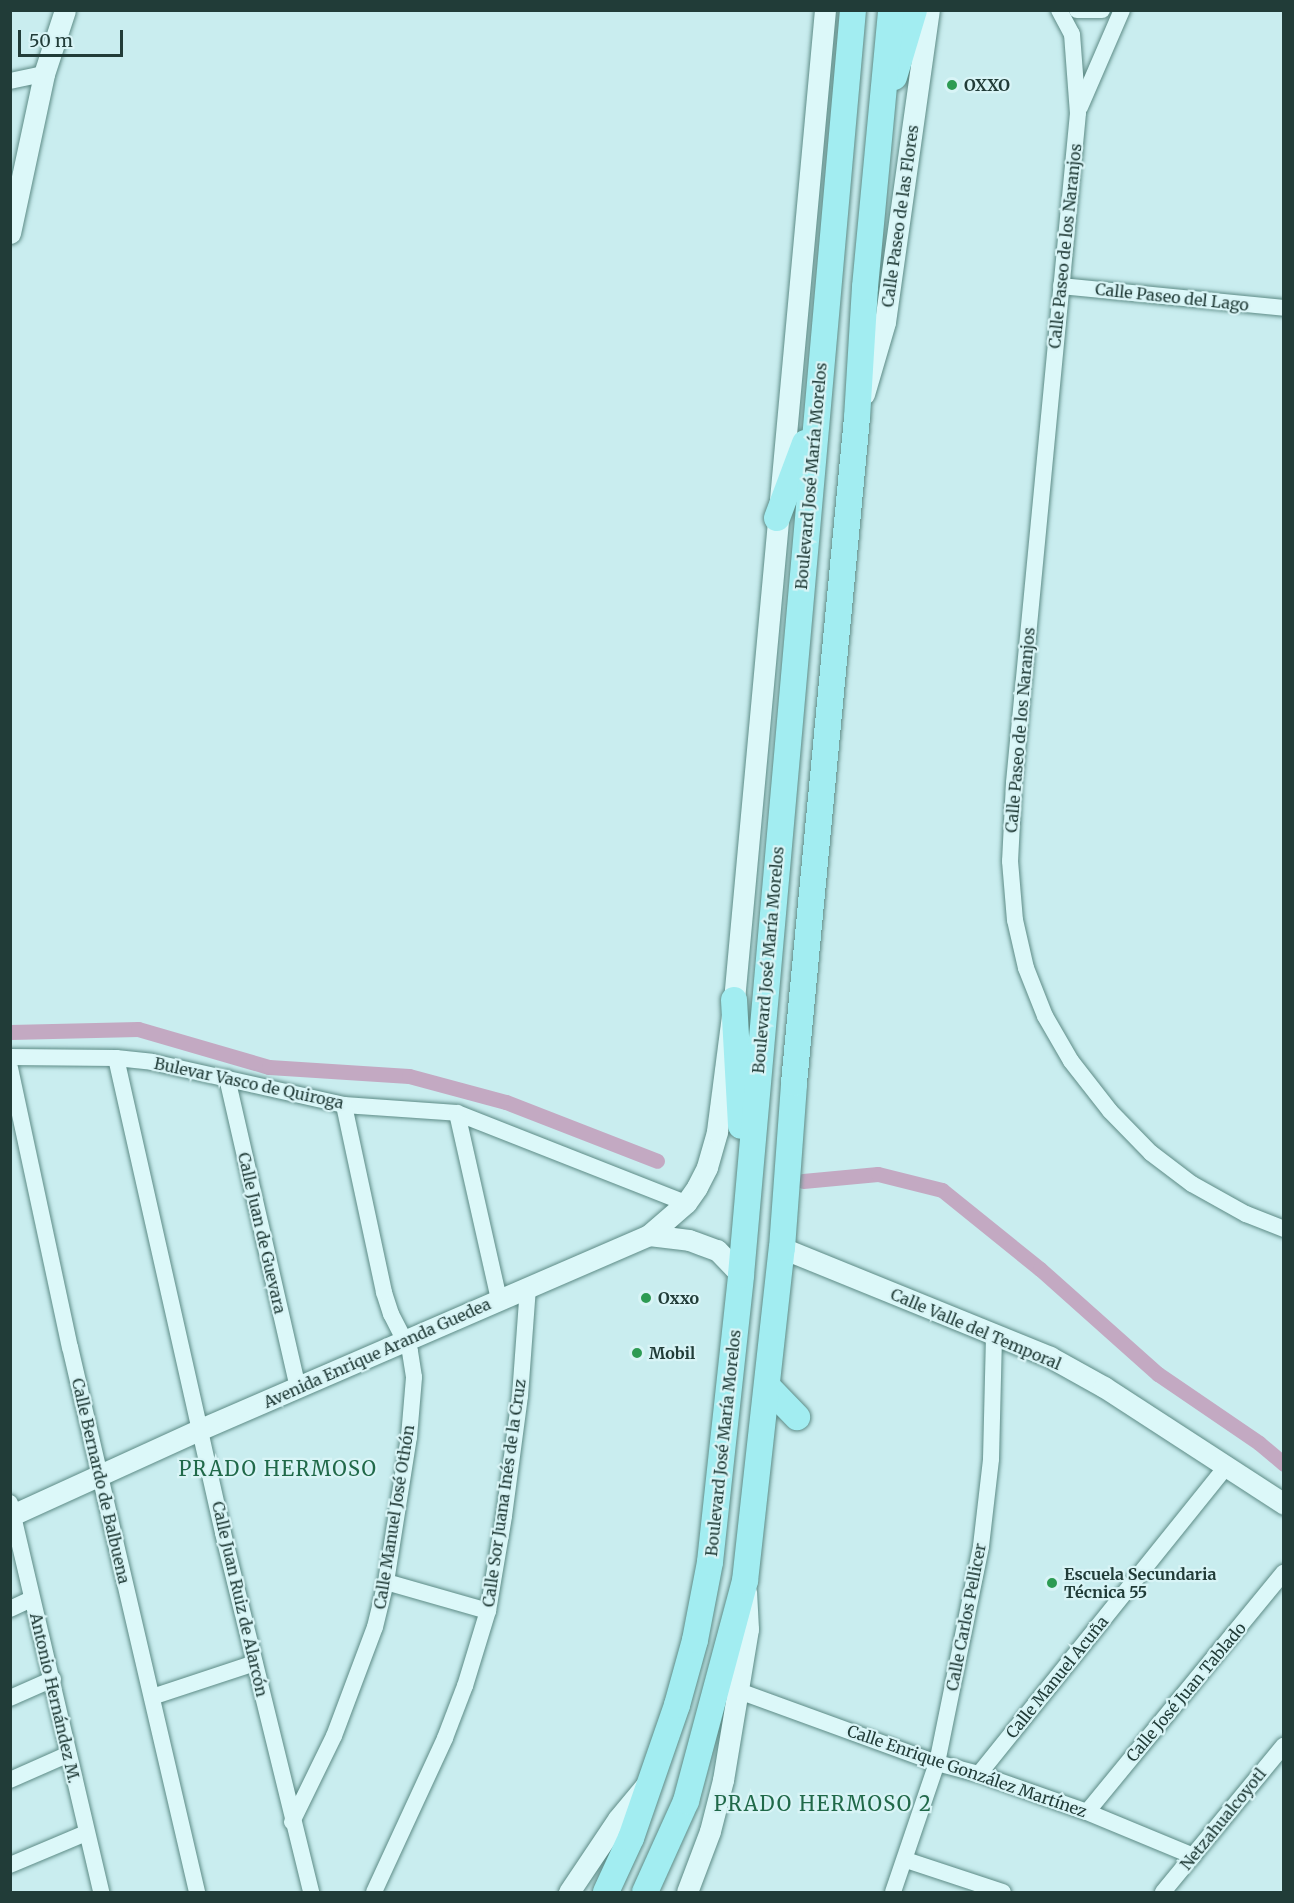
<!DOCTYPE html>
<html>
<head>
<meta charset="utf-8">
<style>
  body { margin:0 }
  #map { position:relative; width:1294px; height:1903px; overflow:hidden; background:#c9edef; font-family:Merriweather,serif }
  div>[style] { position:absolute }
  .canal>* { height:15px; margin:-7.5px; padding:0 7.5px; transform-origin:7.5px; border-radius:7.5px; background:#c3a9c2 }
  .roads { filter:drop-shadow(0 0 2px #5d8b86) drop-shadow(0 0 2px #5d8b86) }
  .minor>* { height:16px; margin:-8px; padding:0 8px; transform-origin:8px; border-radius:8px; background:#dcf8f9 }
  .tertiary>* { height:21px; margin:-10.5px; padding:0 10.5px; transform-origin:10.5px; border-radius:10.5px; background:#dcf8f9 }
  .primary>* { height:26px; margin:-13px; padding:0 13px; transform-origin:13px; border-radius:13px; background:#a2edf1 }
  .dots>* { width:16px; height:16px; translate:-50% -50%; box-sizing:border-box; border:3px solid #d8f4f6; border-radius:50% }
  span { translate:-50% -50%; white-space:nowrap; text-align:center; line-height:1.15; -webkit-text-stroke:4.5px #d8f4f6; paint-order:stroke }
  .poi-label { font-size:16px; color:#213c38; font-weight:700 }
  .left { translate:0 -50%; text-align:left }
  .street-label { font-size:16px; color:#213c38 }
  .quarter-label { font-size:20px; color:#206949; letter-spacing:1.5px }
  .frame { position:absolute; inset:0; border:12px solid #213c38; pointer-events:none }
  .scale { position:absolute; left:18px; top:30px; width:105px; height:27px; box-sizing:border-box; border:3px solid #213c38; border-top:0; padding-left:8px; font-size:18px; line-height:21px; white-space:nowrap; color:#213c38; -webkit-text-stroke:4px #d8f4f6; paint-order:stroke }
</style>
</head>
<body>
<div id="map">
  <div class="canal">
    <div style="left:10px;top:1032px;width:128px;rotate:-1.3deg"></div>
    <div style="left:138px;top:1029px;width:136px;rotate:16.2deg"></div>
    <div style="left:269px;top:1067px;width:140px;rotate:3.7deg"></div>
    <div style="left:409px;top:1076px;width:100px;rotate:15deg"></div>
    <div style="left:506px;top:1102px;width:162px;rotate:21.3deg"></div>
    <div style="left:803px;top:1181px;width:75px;rotate:-5.3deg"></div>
    <div style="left:878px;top:1174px;width:66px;rotate:14deg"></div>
    <div style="left:942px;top:1190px;width:126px;rotate:38.9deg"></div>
    <div style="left:1040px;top:1269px;width:158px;rotate:41.7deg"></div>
    <div style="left:1158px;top:1374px;width:122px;rotate:34.3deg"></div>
    <div style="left:1259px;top:1443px;width:33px;rotate:40deg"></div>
  </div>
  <div class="roads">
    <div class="minor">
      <div style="left:1059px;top:10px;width:27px;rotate:62deg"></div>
      <div style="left:1072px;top:34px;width:79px;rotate:85.7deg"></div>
      <div style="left:1078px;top:113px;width:673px;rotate:95.46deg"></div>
      <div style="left:1014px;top:783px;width:78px;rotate:92.9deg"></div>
      <div style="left:1010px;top:861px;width:59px;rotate:85.2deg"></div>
      <div style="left:1015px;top:920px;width:49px;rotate:77.1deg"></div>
      <div style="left:1026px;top:968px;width:52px;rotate:68.4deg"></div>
      <div style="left:1045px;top:1016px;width:52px;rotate:60deg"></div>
      <div style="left:1071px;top:1061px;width:63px;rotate:52deg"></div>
      <div style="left:1110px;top:1111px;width:59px;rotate:45.7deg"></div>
      <div style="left:1151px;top:1153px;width:51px;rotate:37.1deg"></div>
      <div style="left:1192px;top:1184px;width:62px;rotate:29.1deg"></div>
      <div style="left:1246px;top:1214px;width:41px;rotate:21.5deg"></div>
      <div style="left:1077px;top:10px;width:25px"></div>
      <div style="left:10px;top:81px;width:35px;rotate:-12deg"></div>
      <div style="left:1080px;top:107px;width:106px;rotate:-66.6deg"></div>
      <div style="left:1061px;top:286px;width:224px;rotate:5.6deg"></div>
      <div style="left:10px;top:1057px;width:106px;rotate:0.5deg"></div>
      <div style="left:116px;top:1058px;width:36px;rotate:6deg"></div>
      <div style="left:152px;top:1062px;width:197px;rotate:12.6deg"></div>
      <div style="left:344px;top:1105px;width:113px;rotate:4deg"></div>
      <div style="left:457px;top:1113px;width:246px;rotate:21.5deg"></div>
      <div style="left:116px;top:1058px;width:487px;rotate:77.3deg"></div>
      <div style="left:223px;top:1533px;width:370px;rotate:76.2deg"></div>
      <div style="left:10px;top:1068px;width:285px;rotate:77.9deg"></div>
      <div style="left:70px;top:1347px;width:560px;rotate:76.88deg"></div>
      <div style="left:227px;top:1078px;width:318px;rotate:77.1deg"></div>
      <div style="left:457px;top:1113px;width:191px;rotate:77.3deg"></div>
      <div style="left:10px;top:1503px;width:400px;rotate:76.8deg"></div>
      <div style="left:386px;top:1582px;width:106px;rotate:15.9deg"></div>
      <div style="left:10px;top:1609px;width:23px;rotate:-25deg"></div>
      <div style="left:739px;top:1691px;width:211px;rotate:20deg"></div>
      <div style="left:937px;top:1763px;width:43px;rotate:14.7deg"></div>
      <div style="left:979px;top:1774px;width:114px;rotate:19.4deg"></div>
      <div style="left:1087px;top:1812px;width:115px;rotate:22.5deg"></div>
      <div style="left:152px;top:1697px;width:108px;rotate:-18.3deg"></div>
      <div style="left:10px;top:1698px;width:47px;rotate:-23.8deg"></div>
      <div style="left:979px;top:1774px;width:394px;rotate:-51.2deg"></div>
      <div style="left:10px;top:1780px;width:64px;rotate:-23.8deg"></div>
      <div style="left:1087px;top:1812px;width:310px;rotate:-50.6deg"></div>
      <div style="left:292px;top:1822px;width:96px;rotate:-64deg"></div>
      <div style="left:334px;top:1736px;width:116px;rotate:-69.4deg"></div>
      <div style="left:375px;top:1627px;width:46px;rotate:-76.3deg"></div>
      <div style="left:386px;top:1582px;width:147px;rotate:-81deg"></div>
      <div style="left:409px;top:1437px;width:60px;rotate:-85.2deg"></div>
      <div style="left:414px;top:1377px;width:26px;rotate:-99deg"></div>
      <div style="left:410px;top:1351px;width:42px;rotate:-117.2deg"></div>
      <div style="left:391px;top:1314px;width:23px;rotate:-108deg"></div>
      <div style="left:384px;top:1292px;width:191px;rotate:-102.1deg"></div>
      <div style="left:906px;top:1860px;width:102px;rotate:18.3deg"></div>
      <div style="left:10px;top:1865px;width:82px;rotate:-22.8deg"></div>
      <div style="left:374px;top:1892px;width:170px;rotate:-65.2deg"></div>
      <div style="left:445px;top:1738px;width:56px;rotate:-69deg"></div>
      <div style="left:465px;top:1686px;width:78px;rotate:-73deg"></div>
      <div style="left:488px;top:1611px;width:96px;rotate:-80.4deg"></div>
      <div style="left:504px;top:1516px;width:121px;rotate:-82.4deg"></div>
      <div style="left:520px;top:1396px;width:108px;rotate:-85.8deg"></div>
      <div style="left:893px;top:1892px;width:136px;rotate:-71.2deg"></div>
      <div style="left:937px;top:1763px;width:221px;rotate:-78.5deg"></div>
      <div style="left:981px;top:1546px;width:88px;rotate:-83.4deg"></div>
      <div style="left:991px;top:1459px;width:126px;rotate:-88.6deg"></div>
      <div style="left:1163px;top:1892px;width:190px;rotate:-50.5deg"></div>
    </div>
    <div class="tertiary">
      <div style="left:10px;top:233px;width:163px;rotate:-77.9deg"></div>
      <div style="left:44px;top:74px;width:67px;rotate:-71.8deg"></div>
      <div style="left:864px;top:394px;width:75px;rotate:-73.7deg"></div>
      <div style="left:885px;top:322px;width:315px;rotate:-82deg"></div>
      <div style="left:649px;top:1235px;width:49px;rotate:-40.9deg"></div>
      <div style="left:686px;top:1203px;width:19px;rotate:-55deg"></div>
      <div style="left:697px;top:1187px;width:22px;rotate:-63deg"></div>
      <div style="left:707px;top:1167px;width:37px;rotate:-74deg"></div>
      <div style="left:717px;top:1131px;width:132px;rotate:-82.6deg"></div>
      <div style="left:734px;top:1000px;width:994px;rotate:-84.75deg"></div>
      <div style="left:782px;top:1248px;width:289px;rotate:22.1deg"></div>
      <div style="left:1050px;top:1357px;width:62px;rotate:29.1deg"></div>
      <div style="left:1104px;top:1387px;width:215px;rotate:33deg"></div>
      <div style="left:10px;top:1516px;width:210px;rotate:-24.5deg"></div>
      <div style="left:201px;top:1429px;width:488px;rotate:-23.4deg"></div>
      <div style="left:649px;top:1235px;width:40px;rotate:7.1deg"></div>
      <div style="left:689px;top:1240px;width:30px;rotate:20deg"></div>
      <div style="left:717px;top:1250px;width:35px;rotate:46deg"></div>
      <div style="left:569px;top:1892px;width:88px;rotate:-56.1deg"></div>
      <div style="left:618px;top:1819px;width:45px;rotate:-50.4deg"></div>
      <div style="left:687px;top:1892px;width:65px;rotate:-69.3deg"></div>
      <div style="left:710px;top:1831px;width:53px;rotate:-75.7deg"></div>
      <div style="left:723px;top:1780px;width:153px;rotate:-80.6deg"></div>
      <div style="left:748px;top:1629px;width:37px;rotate:-93deg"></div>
    </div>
    <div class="primary">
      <div style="left:894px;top:77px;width:70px;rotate:-73.4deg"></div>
      <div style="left:777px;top:518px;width:80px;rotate:-69.5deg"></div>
      <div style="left:734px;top:1000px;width:126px;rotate:86.8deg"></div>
      <div style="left:768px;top:1387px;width:42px;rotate:46deg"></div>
      <div style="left:606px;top:1892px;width:60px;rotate:-65.2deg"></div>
      <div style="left:631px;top:1838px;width:141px;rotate:-70.9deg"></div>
      <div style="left:677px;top:1705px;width:67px;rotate:-74.5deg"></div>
      <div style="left:695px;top:1640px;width:79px;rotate:-79.1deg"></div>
      <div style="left:710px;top:1562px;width:289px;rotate:-83.8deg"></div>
      <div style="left:741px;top:1275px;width:1270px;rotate:-84.94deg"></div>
      <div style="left:645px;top:1892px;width:100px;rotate:-65.7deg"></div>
      <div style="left:686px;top:1801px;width:228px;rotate:-75deg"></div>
      <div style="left:745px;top:1581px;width:335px;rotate:-83.7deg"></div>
      <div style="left:782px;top:1248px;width:165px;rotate:-85.8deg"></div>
      <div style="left:794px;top:1083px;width:668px;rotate:-84.59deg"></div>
      <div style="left:857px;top:418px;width:131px;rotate:-86.5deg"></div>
      <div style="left:865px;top:287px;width:278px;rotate:-84.6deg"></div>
    </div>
  </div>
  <div class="dots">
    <div style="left:952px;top:85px;background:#2d9b53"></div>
    <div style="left:646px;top:1298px;background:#2d9b53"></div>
    <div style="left:637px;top:1353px;background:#2d9b53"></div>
    <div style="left:1052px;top:1583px;background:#2d9b53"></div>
  </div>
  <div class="poi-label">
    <span class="left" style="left:964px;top:85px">OXXO</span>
    <span class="left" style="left:658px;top:1298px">Oxxo</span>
    <span class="left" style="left:649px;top:1353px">Mobil</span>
    <span class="left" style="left:1064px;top:1583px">Escuela Secundaria<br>Técnica 55</span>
  </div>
  <div class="street-label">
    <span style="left:900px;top:216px;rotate:-82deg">Calle Paseo de las Flores</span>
    <span style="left:1065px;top:246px;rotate:-84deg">Calle Paseo de los Naranjos</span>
    <span style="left:1172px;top:297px;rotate:6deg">Calle Paseo del Lago</span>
    <span style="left:811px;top:476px;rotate:-85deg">Boulevard José María Morelos</span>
    <span style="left:1020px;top:730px;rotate:-85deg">Calle Paseo de los Naranjos</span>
    <span style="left:768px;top:960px;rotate:-85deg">Boulevard José María Morelos</span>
    <span style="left:249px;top:1083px;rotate:12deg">Bulevar Vasco de Quiroga</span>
    <span style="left:262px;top:1233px;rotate:77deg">Calle Juan de Guevara</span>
    <span style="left:976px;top:1329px;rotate:23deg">Calle Valle del Temporal</span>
    <span style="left:377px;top:1353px;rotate:-24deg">Avenida Enrique Aranda Guedea</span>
    <span style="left:723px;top:1443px;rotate:-84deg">Boulevard José María Morelos</span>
    <span style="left:101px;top:1481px;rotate:77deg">Calle Bernardo de Balbuena</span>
    <span style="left:504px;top:1493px;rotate:-82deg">Calle Sor Juana Inés de la Cruz</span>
    <span style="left:394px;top:1517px;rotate:-81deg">Calle Manuel José Othón</span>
    <span style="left:240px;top:1599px;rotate:77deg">Calle Juan Ruiz de Alarcón</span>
    <span style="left:966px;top:1617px;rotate:-79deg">Calle Carlos Pellicer</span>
    <span style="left:1057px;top:1677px;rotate:-51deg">Calle Manuel Acuña</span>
    <span style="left:1186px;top:1692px;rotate:-50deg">Calle José Juan Tablado</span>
    <span style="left:55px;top:1698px;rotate:77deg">Antonio Hernández M.</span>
    <span style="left:967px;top:1771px;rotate:19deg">Calle Enrique González Martínez</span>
    <span style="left:1223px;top:1819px;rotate:-51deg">Netzahualcoyotl</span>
  </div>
  <div class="quarter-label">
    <span style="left:278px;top:1468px">PRADO HERMOSO</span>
    <span style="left:823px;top:1803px">PRADO HERMOSO 2</span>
  </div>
  <div class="frame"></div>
  <div class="scale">50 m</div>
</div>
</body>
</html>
